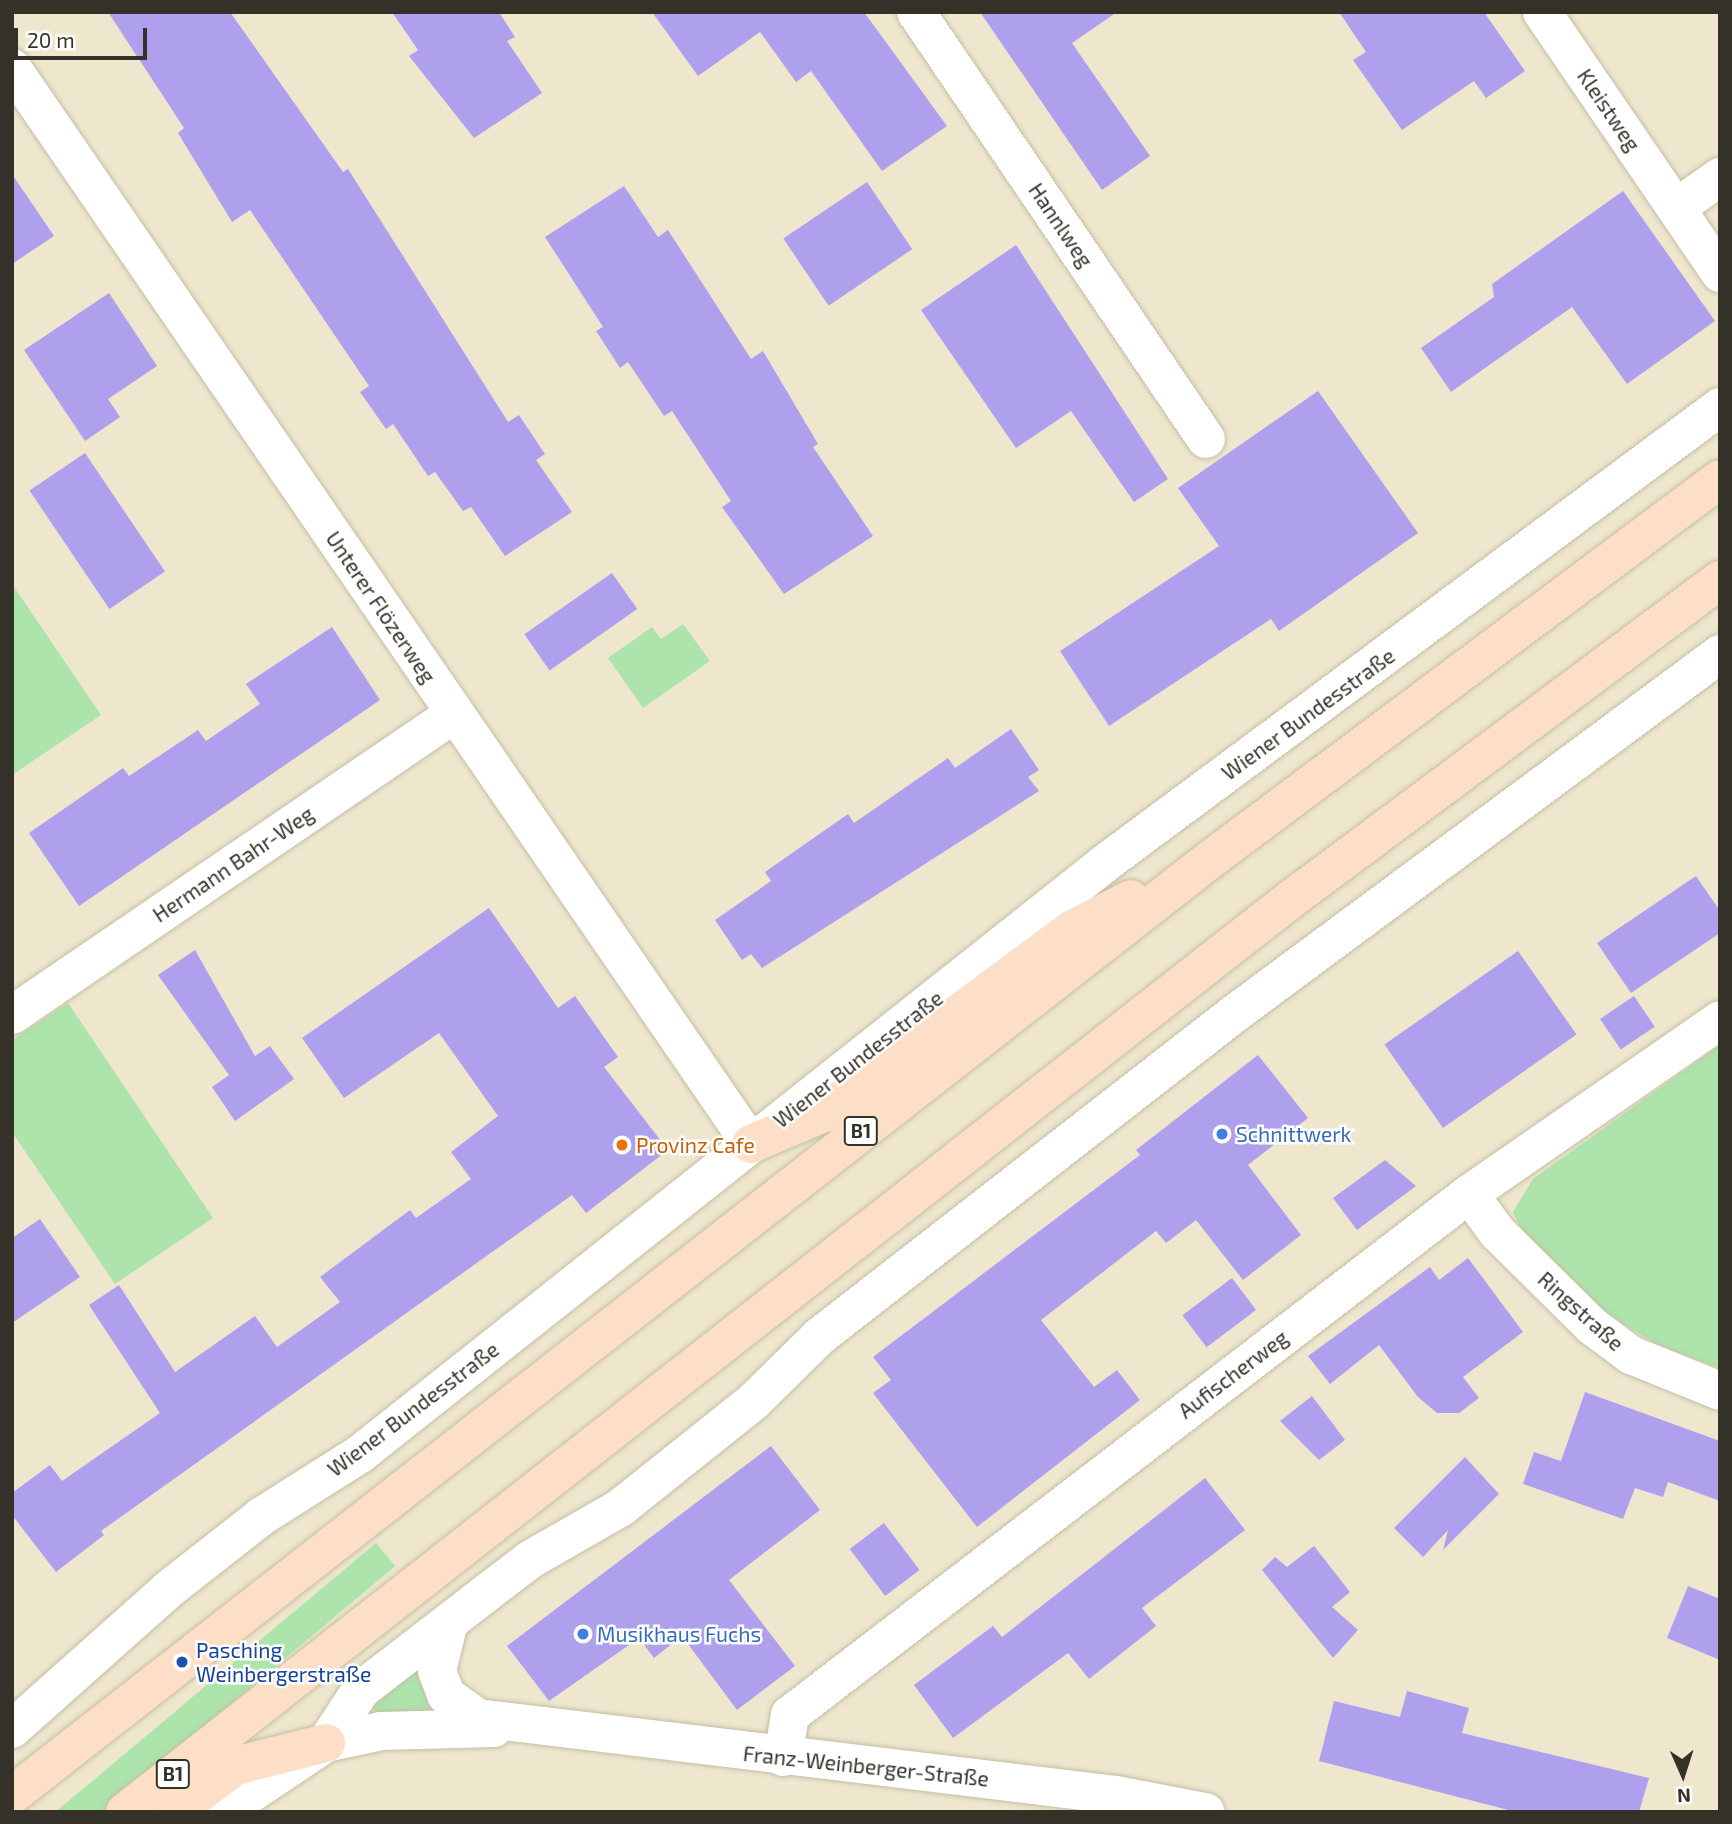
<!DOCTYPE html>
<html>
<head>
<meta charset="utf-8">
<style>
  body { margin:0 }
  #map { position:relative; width:1732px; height:1824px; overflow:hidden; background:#eee7ce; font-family:"Exo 2",sans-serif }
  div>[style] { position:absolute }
  .green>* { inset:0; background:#ade4ab; transform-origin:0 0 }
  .building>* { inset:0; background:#afa0ee; transform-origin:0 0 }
  .roads { filter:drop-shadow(0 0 2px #c4bea5) drop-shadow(0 0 2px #c4bea5) }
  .minor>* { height:38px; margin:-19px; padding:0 19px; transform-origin:19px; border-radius:19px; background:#fff }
  .tertiary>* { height:38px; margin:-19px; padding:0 19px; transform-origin:19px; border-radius:19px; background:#fff }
  .primary>* { height:38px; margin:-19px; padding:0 19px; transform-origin:19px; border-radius:19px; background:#fddec7 }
  .dots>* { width:19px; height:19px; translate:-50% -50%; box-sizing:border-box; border:4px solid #fff; border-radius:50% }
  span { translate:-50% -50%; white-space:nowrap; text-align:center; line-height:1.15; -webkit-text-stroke:5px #fff; paint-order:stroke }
  .shield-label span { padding:2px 5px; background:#fff; border:2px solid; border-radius:5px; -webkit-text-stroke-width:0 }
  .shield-label { font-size:19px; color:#343228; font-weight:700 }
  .street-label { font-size:21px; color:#343228 }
  .shop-label { font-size:21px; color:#366cbe }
  .left { translate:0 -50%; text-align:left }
  .food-label { font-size:21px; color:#c56008 }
  .transit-label { font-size:21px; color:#164399 }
  .frame { position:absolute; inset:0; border:14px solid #343228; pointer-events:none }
  .north { position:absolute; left:1648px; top:1740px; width:70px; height:70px; -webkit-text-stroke:5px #fff; paint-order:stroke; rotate:177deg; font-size:19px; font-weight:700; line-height:28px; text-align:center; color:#343228 }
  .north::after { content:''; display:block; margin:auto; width:24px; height:32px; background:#343228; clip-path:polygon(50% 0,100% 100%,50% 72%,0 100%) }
  .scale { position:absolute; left:14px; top:28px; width:133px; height:32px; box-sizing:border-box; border:4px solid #343228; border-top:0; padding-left:9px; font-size:21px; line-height:24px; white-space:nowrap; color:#343228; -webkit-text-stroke:5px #fff; paint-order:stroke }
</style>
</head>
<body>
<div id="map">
  <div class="green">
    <div style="clip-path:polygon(12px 584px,101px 715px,12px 775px)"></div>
    <div style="clip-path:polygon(683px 624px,710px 661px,643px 708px,608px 658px,652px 627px,661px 639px)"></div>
    <div style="clip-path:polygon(68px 1003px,213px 1218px,115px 1284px,12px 1132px,12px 1040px)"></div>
    <div style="clip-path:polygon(1720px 1045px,1720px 1368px,1658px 1345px,1608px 1314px,1525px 1237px,1513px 1212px,1533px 1179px)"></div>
    <div style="left:376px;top:1543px;width:30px;height:434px;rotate:50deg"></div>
    <div style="clip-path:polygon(424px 1656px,441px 1713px,376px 1719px,372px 1700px)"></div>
  </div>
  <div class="building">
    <div style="clip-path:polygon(108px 12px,230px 12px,343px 172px,348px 169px,508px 422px,519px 415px,545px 454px,536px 460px,572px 512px,505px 556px,471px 507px,463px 511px,435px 472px,428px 476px,393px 424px,386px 429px,360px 392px,369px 386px,250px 210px,232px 222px,178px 133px,184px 128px)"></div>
    <div style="clip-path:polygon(392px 12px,499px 12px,515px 37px,507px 41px,542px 93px,474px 138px,409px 56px,418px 50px)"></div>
    <div style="clip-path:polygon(652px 12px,864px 12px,947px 126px,882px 171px,811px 71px,796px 82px,760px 32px,698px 76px)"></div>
    <div style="clip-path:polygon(980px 12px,1117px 12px,1072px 43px,1150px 156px,1102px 190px)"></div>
    <div style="clip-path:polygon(1339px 12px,1484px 12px,1525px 71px,1486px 98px,1474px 81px,1402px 130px,1353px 60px,1366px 52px)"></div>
    <div style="clip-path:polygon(12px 174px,54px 236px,12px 264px)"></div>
    <div style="left:867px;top:182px;width:81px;height:101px;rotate:56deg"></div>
    <div style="clip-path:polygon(624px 186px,658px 237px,668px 230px,751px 359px,763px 351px,818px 444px,813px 447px,873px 536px,784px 594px,722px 507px,731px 501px,672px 411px,664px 416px,628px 362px,620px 368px,596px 331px,603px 327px,545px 237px)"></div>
    <div style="clip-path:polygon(1623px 191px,1715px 321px,1627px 384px,1572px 307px,1451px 392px,1421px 348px,1494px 297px,1492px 284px)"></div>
    <div style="clip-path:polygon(1016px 245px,1168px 479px,1134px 502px,1071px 411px,1016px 448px,921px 310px)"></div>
    <div style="clip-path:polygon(109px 293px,157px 366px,108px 399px,120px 417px,85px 441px,24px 350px)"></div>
    <div style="clip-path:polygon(1318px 391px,1418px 533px,1279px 631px,1271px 619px,1109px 726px,1060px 651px,1219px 546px,1178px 488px)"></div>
    <div style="left:85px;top:453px;width:143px;height:67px;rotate:56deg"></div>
    <div style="left:612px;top:573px;width:44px;height:107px;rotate:55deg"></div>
    <div style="clip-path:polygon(332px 627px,380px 700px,79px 906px,29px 833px,123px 768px,129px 776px,198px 730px,206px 741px,260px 704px,246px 684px)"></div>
    <div style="clip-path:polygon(1011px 729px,1039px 770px,1028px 777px,1039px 791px,762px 968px,751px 954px,742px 960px,715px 920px,771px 881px,765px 872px,848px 814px,854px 823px,948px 758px,955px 768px)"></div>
    <div style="clip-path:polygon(1696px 876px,1720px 911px,1720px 933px,1631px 993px,1597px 943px)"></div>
    <div style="clip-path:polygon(489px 908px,558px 1008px,575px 996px,618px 1057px,604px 1067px,668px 1150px,586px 1213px,572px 1195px,101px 1531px,104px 1535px,56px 1572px,12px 1515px,12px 1493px,50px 1465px,62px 1481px,160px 1413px,89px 1305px,119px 1285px,175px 1372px,255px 1316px,277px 1347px,340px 1302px,320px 1277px,410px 1210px,416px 1218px,471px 1179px,451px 1152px,498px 1116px,439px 1033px,344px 1098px,302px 1038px)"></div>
    <div style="clip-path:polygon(195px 950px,255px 1056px,270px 1046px,294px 1079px,235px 1121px,212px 1087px,229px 1075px,158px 975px)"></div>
    <div style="left:1518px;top:951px;width:102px;height:163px;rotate:55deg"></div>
    <div style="left:1634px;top:996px;width:37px;height:41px;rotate:56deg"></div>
    <div style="clip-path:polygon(1258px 1055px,1308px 1118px,1248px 1165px,1301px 1235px,1243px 1280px,1196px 1220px,1166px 1243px,1156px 1231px,1041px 1320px,1094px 1387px,1117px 1370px,1140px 1400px,977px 1527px,873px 1393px,891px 1380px,873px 1357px,1140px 1155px,1136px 1150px)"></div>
    <div style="clip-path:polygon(1385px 1160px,1416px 1186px,1357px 1230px,1333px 1198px)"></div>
    <div style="clip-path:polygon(40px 1219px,80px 1277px,12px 1323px,12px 1238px)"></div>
    <div style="clip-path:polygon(1468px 1258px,1523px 1332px,1463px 1377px,1479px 1398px,1459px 1413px,1437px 1413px,1418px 1397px,1379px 1345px,1330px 1384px,1308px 1356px,1430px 1267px,1439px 1280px)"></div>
    <div style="left:1232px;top:1278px;width:40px;height:62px;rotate:53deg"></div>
    <div style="clip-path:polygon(1585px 1392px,1720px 1441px,1720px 1501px,1668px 1482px,1663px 1497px,1635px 1488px,1623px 1519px,1523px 1484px,1534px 1452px,1561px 1461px)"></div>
    <div style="clip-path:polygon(1312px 1396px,1345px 1440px,1319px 1460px,1280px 1421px)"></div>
    <div style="clip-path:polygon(771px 1446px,820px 1510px,729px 1580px,795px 1666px,737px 1710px,682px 1636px,654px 1658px,639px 1638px,549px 1701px,507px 1646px)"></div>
    <div style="clip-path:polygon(1465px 1457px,1499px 1494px,1443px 1550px,1448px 1530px,1423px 1557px,1394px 1528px)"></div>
    <div style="clip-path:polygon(1205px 1478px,1245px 1530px,1142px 1608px,1156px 1626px,1089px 1679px,1068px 1653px,953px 1738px,914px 1685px,993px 1626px,1002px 1637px)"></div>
    <div style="left:884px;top:1523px;width:59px;height:43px;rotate:53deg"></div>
    <div style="clip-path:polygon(1314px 1546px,1350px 1592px,1332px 1607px,1358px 1630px,1333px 1658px,1262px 1570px,1275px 1557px,1287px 1567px)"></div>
    <div style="clip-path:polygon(1688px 1586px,1720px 1599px,1720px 1660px,1667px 1638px)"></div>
    <div style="clip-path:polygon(1407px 1691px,1469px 1708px,1462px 1733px,1649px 1778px,1639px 1812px,1516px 1812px,1319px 1761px,1334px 1701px,1400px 1717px)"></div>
  </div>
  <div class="roads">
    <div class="minor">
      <div style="left:916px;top:12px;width:516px;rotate:55.82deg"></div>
      <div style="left:1542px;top:12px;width:316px;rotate:55.7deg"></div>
      <div style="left:12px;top:68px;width:1305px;rotate:55.52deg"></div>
      <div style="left:1676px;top:208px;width:54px;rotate:-35.2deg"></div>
      <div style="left:12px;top:1015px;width:535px;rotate:-34.25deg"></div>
      <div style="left:1469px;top:1194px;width:47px;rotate:53.6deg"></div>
      <div style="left:1497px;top:1232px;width:134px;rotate:44.7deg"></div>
      <div style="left:1592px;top:1326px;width:49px;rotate:36.6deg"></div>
      <div style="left:1631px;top:1355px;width:96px;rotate:22deg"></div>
      <div style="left:449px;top:1622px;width:50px;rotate:103.8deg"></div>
      <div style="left:437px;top:1671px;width:26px;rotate:69deg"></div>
      <div style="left:446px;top:1695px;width:39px;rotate:36deg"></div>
      <div style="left:478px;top:1718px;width:643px;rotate:6.88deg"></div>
      <div style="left:1116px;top:1795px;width:91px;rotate:10.8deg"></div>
      <div style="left:326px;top:1743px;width:56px;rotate:-12.3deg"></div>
      <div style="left:381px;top:1731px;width:113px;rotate:-1.5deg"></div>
      <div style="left:783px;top:1757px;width:43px;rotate:-80.5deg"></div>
      <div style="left:790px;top:1715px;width:856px;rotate:-37.5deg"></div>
      <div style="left:1469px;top:1194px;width:305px;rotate:-34.7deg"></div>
      <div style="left:223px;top:1812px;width:124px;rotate:-33.8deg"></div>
      <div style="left:326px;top:1743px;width:64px;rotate:-56.6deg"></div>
      <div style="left:361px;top:1690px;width:157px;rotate:-37.7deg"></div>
      <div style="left:485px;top:1594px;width:58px;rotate:-37.3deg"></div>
      <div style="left:531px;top:1559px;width:103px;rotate:-29.8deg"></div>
      <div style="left:620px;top:1508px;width:170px;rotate:-38.6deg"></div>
      <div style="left:753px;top:1402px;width:94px;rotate:-44.6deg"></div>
      <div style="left:820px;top:1336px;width:524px;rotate:-37.87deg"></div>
      <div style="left:1234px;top:1014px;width:605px;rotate:-36.53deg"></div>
    </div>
    <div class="tertiary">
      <div style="left:12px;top:1729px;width:210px;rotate:-41.7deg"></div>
      <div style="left:169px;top:1589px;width:118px;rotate:-38.1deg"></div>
      <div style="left:262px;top:1516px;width:116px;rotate:-32.3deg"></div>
      <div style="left:360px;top:1454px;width:950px;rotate:-38.41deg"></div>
      <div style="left:1104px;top:864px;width:767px;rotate:-36.57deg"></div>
    </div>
    <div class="primary">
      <div style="left:751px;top:1144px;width:79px;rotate:-23deg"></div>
      <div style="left:824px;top:1113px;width:310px;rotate:-36.5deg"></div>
      <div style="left:1073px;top:929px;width:65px;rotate:-27.3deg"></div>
      <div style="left:12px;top:1795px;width:1521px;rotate:-37.98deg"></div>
      <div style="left:1211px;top:859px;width:635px;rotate:-36.74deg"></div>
      <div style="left:125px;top:1812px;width:1475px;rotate:-38.06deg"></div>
      <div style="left:1286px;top:903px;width:541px;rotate:-36.66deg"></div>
      <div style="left:174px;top:1812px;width:76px;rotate:-37deg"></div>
      <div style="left:235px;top:1766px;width:94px;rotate:-14.2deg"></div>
    </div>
  </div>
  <div class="dots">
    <div style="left:1222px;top:1134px;background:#3f7fe0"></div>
    <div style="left:622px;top:1145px;background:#e8710a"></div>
    <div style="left:583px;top:1634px;background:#3f7fe0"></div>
    <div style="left:182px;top:1662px;background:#1a4fb4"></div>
  </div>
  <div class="shield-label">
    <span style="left:861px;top:1131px">B1</span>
    <span style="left:173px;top:1774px">B1</span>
  </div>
  <div class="street-label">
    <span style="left:1609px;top:110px;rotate:56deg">Kleistweg</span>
    <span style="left:1061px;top:225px;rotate:56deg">Hannlweg</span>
    <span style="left:381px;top:607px;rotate:56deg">Unterer Flözerweg</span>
    <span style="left:1308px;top:714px;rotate:-36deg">Wiener Bundesstraße</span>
    <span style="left:233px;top:864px;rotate:-34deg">Hermann Bahr-Weg</span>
    <span style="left:858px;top:1059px;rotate:-38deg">Wiener Bundesstraße</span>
    <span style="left:1581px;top:1311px;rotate:42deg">Ringstraße</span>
    <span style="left:1233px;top:1374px;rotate:-37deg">Aufischerweg</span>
    <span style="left:413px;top:1409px;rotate:-37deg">Wiener Bundesstraße</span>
    <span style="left:866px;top:1766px;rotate:6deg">Franz-Weinberger-Straße</span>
  </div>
  <div class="shop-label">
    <span class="left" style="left:1236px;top:1134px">Schnittwerk</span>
    <span class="left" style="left:597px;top:1634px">Musikhaus Fuchs</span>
  </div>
  <div class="food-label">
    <span class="left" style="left:636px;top:1145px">Provinz Cafe</span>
  </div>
  <div class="transit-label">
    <span class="left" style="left:196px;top:1662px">Pasching<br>Weinbergerstraße</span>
  </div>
  <div class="frame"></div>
  <div class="north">N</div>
  <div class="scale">20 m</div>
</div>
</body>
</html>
